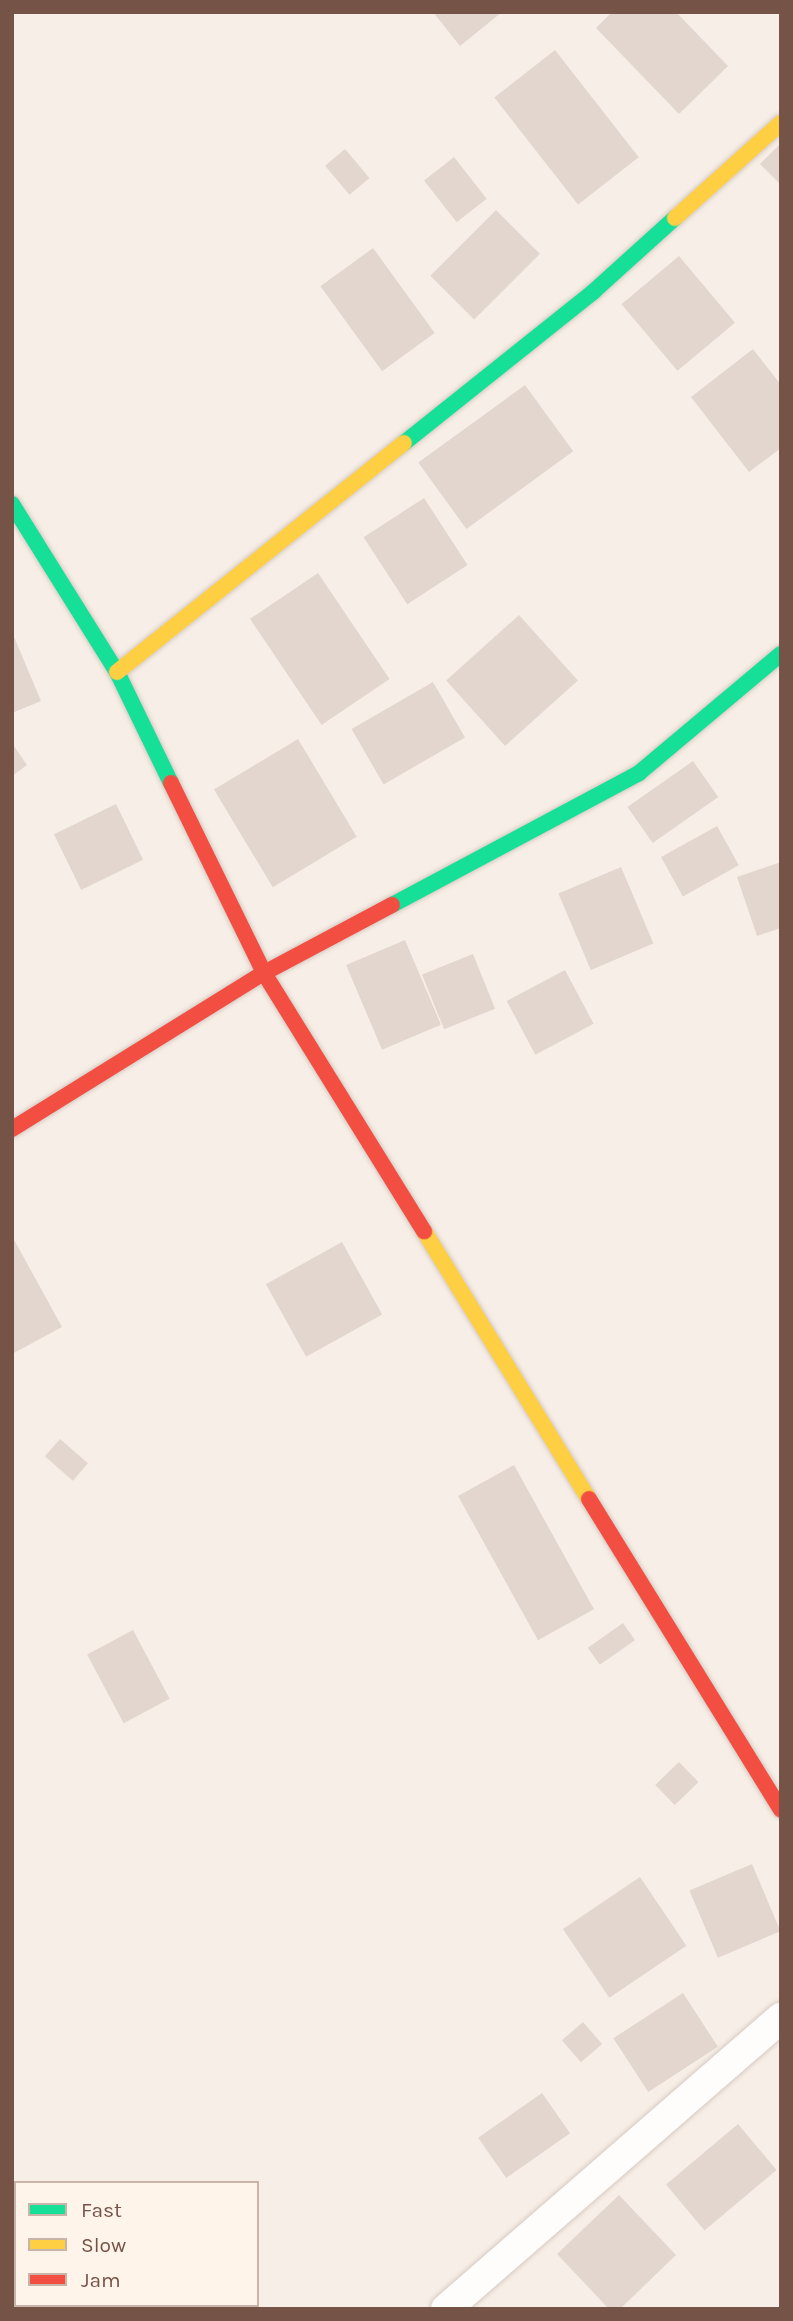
<!DOCTYPE html>
<html>
<head>
<meta charset="utf-8">
<style>
  body { margin:0 }
  #map { position:relative; width:793px; height:2321px; overflow:hidden; background:#f7efe7; font-family:Karla,sans-serif }
  div>[style] { position:absolute }
  .building>* { inset:0; background:#e3d6cf; transform-origin:0 0 }
  .roads { filter:drop-shadow(0 0 2px #d6cac3) drop-shadow(0 0 2px #d6cac3) }
  .street>* { height:30px; margin:-15px; padding:0 15px; transform-origin:15px; border-radius:15px; background:#fefdfb }
  .fast>* { height:16px; margin:-8px; padding:0 8px; transform-origin:8px; border-radius:8px; background:#16e098 }
  .slow>* { height:16px; margin:-8px; padding:0 8px; transform-origin:8px; border-radius:8px; background:#ffcf43 }
  .jam>* { height:16px; margin:-8px; padding:0 8px; transform-origin:8px; border-radius:8px; background:#f24e42 }
  span { translate:-50% -50%; white-space:nowrap; text-align:center; line-height:1.15; -webkit-text-stroke:6px #fff4e9; paint-order:stroke }
  .frame { position:absolute; inset:0; border:14px solid #765347; pointer-events:none }
  .legend { position:absolute; left:14px; top:2181px; width:245px; height:126px; box-sizing:border-box; background:#fff4e9; border:2px solid #c8b4a8; margin:0; padding:9px 12px; list-style:none; font-size:21px; color:#765347 }
  .legend li { display:flex; align-items:center; gap:14px; height:35px }
  .legend b { width:35px; border:2px solid #c8b4a8 }
</style>
</head>
<body>
<div id="map">
  <div class="building">
    <div style="clip-path:polygon(433px 12px,502px 12px,460px 46px)"></div>
    <div style="clip-path:polygon(612px 12px,676px 12px,728px 66px,679px 114px,596px 28px)"></div>
    <div style="left:555px;top:50px;width:136px;height:77px;rotate:52deg"></div>
    <div style="clip-path:polygon(781px 143px,781px 185px,760px 164px)"></div>
    <div style="left:345px;top:149px;width:38px;height:26px;rotate:50deg"></div>
    <div style="left:454px;top:157px;width:53px;height:38px;rotate:52deg"></div>
    <div style="left:496px;top:210px;width:62px;height:93px;rotate:45deg"></div>
    <div style="left:373px;top:248px;width:105px;height:65px;rotate:54deg"></div>
    <div style="left:679px;top:256px;width:87px;height:75px;rotate:50deg"></div>
    <div style="clip-path:polygon(753px 349px,781px 385px,781px 448px,749px 472px,691px 397px)"></div>
    <div style="left:525px;top:385px;width:82px;height:132px;rotate:54deg"></div>
    <div style="left:424px;top:498px;width:80px;height:72px;rotate:57deg"></div>
    <div style="left:318px;top:573px;width:128px;height:82px;rotate:56deg"></div>
    <div style="left:519px;top:615px;width:88px;height:98px;rotate:48deg"></div>
    <div style="clip-path:polygon(12px 632px,41px 701px,12px 713px)"></div>
    <div style="left:433px;top:682px;width:64px;height:94px;rotate:60deg"></div>
    <div style="left:298px;top:739px;width:114px;height:98px;rotate:59deg"></div>
    <div style="clip-path:polygon(12px 743px,27px 765px,12px 776px)"></div>
    <div style="left:693px;top:761px;width:44px;height:80px;rotate:55deg"></div>
    <div style="left:116px;top:804px;width:62px;height:69px;rotate:64deg"></div>
    <div style="left:717px;top:826px;width:45px;height:64px;rotate:61deg"></div>
    <div style="clip-path:polygon(781px 862px,781px 928px,757px 936px,737px 877px)"></div>
    <div style="left:621px;top:867px;width:83px;height:68px;rotate:67deg"></div>
    <div style="left:405px;top:940px;width:92px;height:64px;rotate:67deg"></div>
    <div style="left:473px;top:954px;width:59px;height:55px;rotate:68deg"></div>
    <div style="left:565px;top:970px;width:61px;height:66px;rotate:62deg"></div>
    <div style="clip-path:polygon(12px 1236px,62px 1327px,12px 1354px)"></div>
    <div style="left:342px;top:1242px;width:83px;height:87px;rotate:61deg"></div>
    <div style="left:60px;top:1439px;width:37px;height:23px;rotate:41deg"></div>
    <div style="left:514px;top:1465px;width:165px;height:64px;rotate:61deg"></div>
    <div style="left:623px;top:1623px;width:21px;height:43px;rotate:55deg"></div>
    <div style="left:133px;top:1630px;width:78px;height:52px;rotate:62deg"></div>
    <div style="left:679px;top:1762px;width:28px;height:33px;rotate:46deg"></div>
    <div style="left:752px;top:1864px;width:73px;height:68px;rotate:67deg"></div>
    <div style="left:640px;top:1877px;width:83px;height:93px;rotate:56deg"></div>
    <div style="left:683px;top:1993px;width:64px;height:83px;rotate:57deg"></div>
    <div style="left:583px;top:2022px;width:29px;height:28px;rotate:49deg"></div>
    <div style="left:542px;top:2093px;width:49px;height:78px;rotate:55deg"></div>
    <div style="left:738px;top:2124px;width:60px;height:94px;rotate:50deg"></div>
    <div style="left:12px;top:2187px;width:6px;height:83px;rotate:45deg"></div>
    <div style="clip-path:polygon(619px 2195px,676px 2255px,620px 2309px,609px 2309px,557px 2254px)"></div>
  </div>
  <div class="roads">
    <div class="street">
      <div style="left:446px;top:2309px;width:444px;rotate:-41deg"></div>
    </div>
    <div class="fast">
      <div style="left:404px;top:443px;width:242px;rotate:-38.6deg"></div>
      <div style="left:593px;top:292px;width:110px;rotate:-42.1deg"></div>
      <div style="left:12px;top:504px;width:198px;rotate:58deg"></div>
      <div style="left:117px;top:672px;width:123px;rotate:64.1deg"></div>
      <div style="left:392px;top:905px;width:280px;rotate:-28.1deg"></div>
      <div style="left:639px;top:773px;width:185px;rotate:-40deg"></div>
    </div>
    <div class="slow">
      <div style="left:675px;top:218px;width:142px;rotate:-41.9deg"></div>
      <div style="left:117px;top:672px;width:367px;rotate:-38.6deg"></div>
      <div style="left:424px;top:1231px;width:315px;rotate:58.4deg"></div>
    </div>
    <div class="jam">
      <div style="left:171px;top:783px;width:212px;rotate:63.9deg"></div>
      <div style="left:264px;top:973px;width:304px;rotate:58.2deg"></div>
      <div style="left:12px;top:1129px;width:296px;rotate:-31.8deg"></div>
      <div style="left:264px;top:973px;width:145px;rotate:-28deg"></div>
      <div style="left:589px;top:1499px;width:365px;rotate:58.3deg"></div>
    </div>
  </div>
  <div class="frame"></div>
  <ul class="legend">
  <li><b style="height:9px;background:#16e098"></b>Fast</li>
  <li><b style="height:9px;background:#ffcf43"></b>Slow</li>
  <li><b style="height:9px;background:#f24e42"></b>Jam</li>
  </ul>
</div>
</body>
</html>
